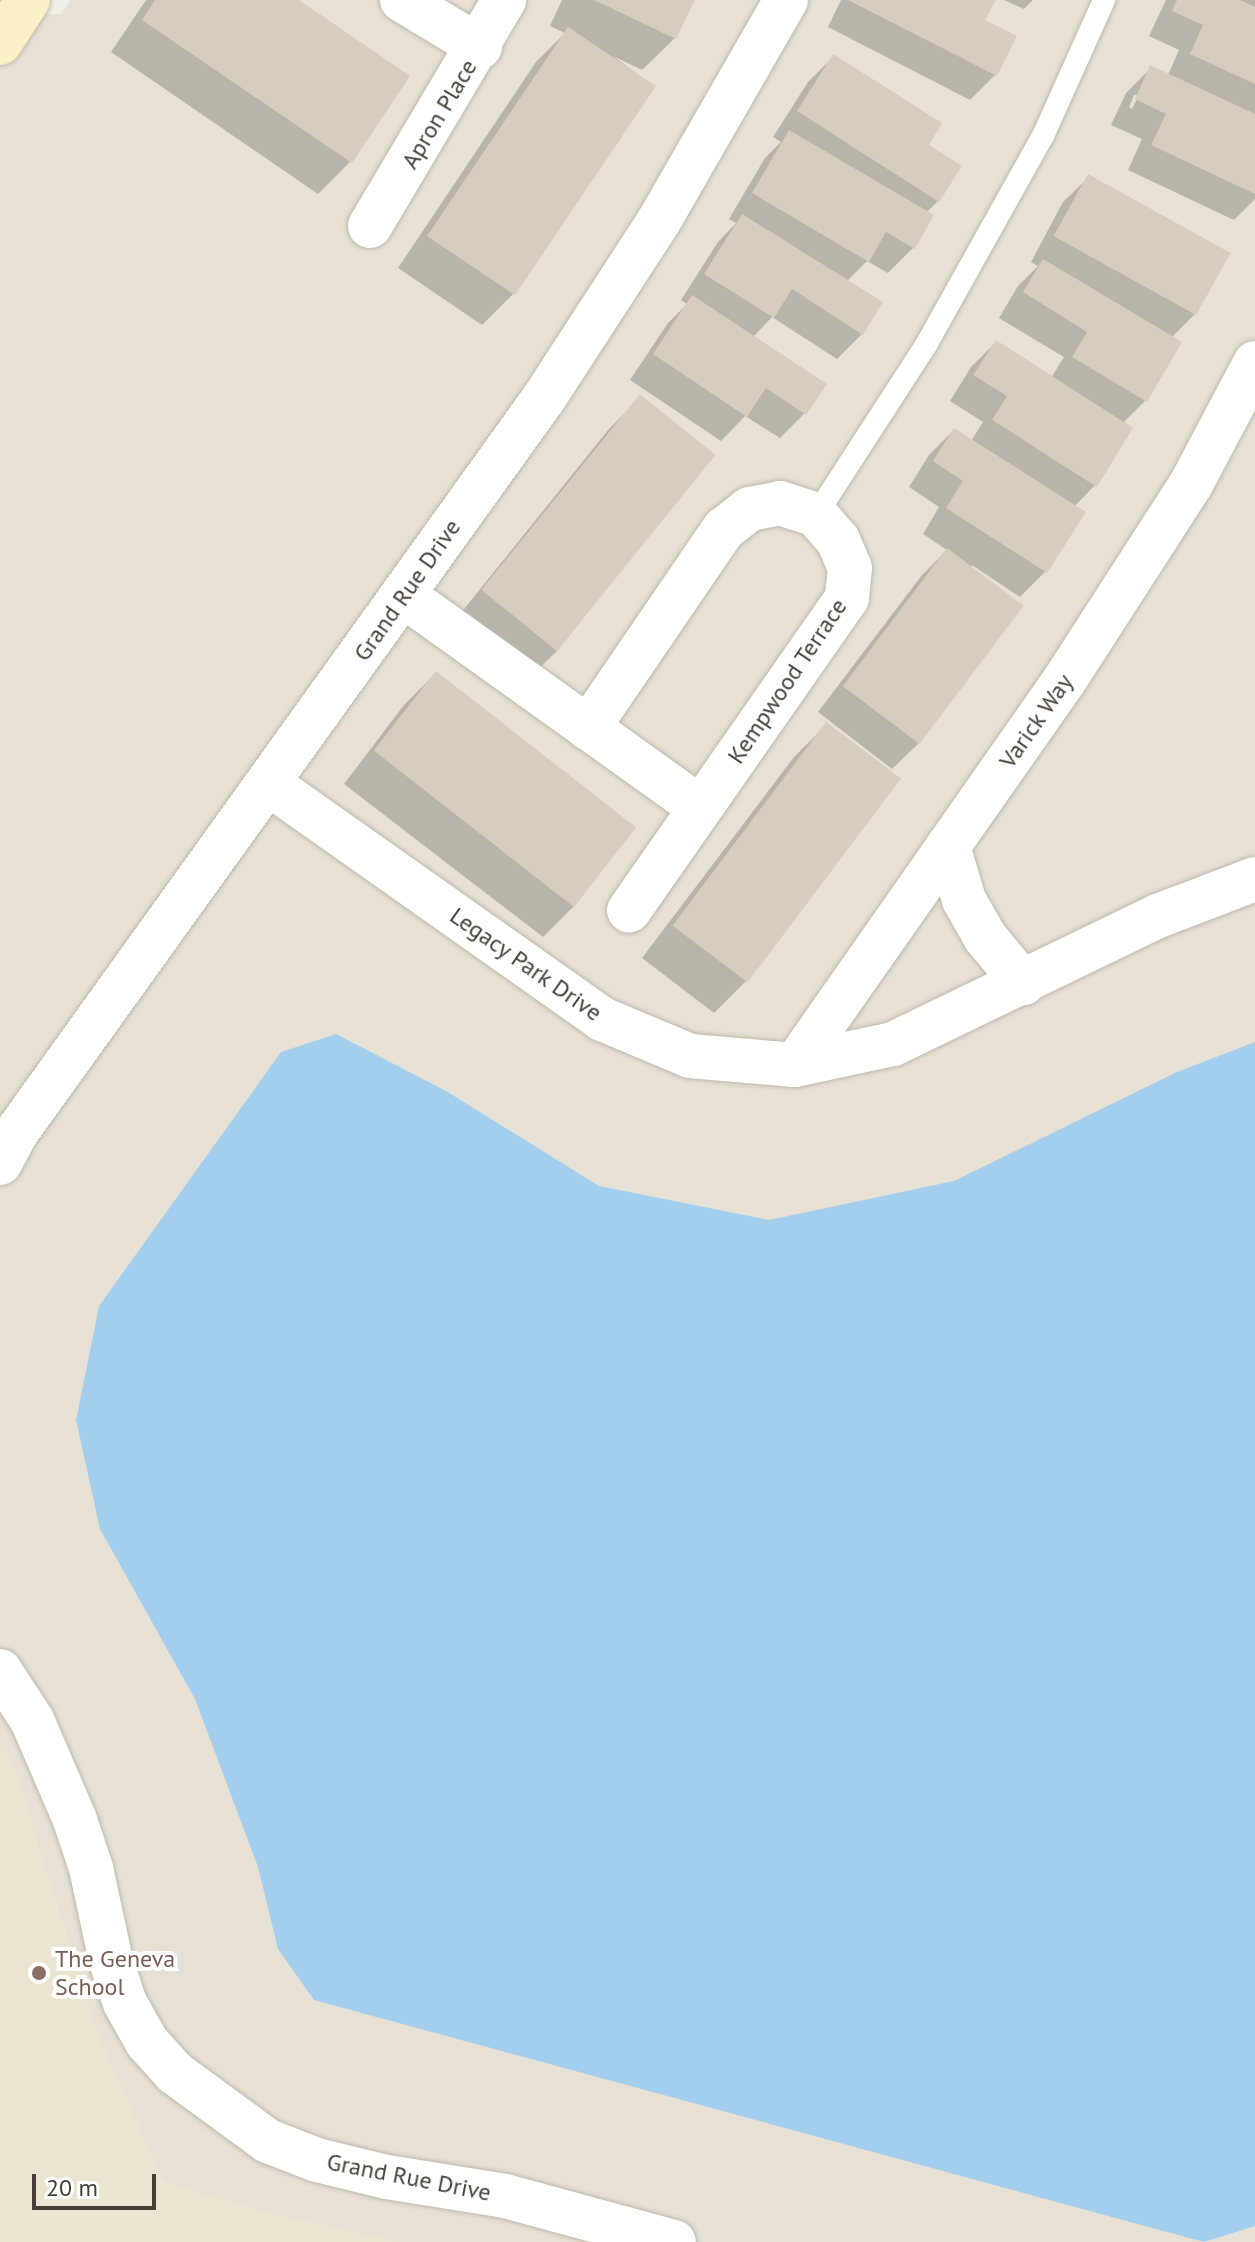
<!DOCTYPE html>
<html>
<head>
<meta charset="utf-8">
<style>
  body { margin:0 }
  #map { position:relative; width:1255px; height:2242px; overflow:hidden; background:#f2efe6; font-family:"PT Sans",sans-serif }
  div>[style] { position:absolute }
  .residential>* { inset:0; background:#e6e1d4 }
  .education>* { inset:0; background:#ebe4d0 }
  .water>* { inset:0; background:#a4ceed }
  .shadow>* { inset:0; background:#0003 }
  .building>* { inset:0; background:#d6cdbf; transform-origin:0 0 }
  .roads { filter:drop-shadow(0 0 2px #c0b9ac) drop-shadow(0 0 2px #c0b9ac) }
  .lane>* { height:22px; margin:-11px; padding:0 11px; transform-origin:11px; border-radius:11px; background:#fff }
  .street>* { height:44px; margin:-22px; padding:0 22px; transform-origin:22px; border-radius:22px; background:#fff }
  .secondary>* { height:44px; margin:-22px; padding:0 22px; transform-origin:22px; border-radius:22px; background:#fcf0c6 }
  .dots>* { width:22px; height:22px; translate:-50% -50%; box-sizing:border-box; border:4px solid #fff; border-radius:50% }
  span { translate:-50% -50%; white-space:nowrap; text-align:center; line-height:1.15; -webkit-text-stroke:8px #fff; paint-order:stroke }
  .street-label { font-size:24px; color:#443f36 }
  .education-label { font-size:24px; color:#785e54 }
  .left { translate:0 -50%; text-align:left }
  .scale { position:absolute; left:32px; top:2174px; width:124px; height:36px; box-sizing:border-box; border:4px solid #443f36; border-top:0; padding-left:10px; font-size:24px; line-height:28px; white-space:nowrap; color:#443f36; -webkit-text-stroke:6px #fff; paint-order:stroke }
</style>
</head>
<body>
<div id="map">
  <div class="residential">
    <div style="clip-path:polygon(70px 0,1255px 0,1255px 2242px,0 2242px,0 14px,62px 14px)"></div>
  </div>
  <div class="education">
    <div style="clip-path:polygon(0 1746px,14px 1767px,98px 2034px,163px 2181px,270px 2214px,401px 2242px,0 2242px)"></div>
  </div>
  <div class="water">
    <div style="clip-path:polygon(336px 1034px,446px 1091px,599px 1186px,769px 1220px,954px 1181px,1177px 1072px,1255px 1042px,1255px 2226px,1204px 2242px,314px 2000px,278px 1949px,258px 1867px,195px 1699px,100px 1529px,76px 1420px,99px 1306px,281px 1052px)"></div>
  </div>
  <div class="shadow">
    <div style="clip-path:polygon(146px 0,296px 0,350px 162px,318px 194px,111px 52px)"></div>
    <div style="clip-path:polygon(562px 0,693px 0,675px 38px,642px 70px,613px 56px,653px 86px,514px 293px,482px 325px,398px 268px,536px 62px,565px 33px,550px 26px)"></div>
    <div style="clip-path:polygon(841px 0,993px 0,983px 21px,995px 75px,970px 100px,828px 27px)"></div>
    <div style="clip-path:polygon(1004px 0,1033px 0,1024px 9px)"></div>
    <div style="clip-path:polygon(evenodd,1166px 0,1255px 0,1255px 199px,1234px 220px,1128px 170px,1142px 139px,1111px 125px,1126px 93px,1151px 68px,1168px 75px,1179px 50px,1149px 36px,1166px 0,1134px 95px,1139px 95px,1132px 109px,1129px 107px,1134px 95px)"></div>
    <div style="clip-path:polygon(833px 57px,926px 146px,938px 201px,926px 213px,913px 248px,888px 273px,867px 261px,846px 282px,862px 334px,837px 359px,772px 317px,753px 337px,805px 413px,780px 438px,745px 416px,721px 441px,630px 380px,668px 323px,687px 304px,681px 300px,718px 242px,736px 223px,729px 219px,765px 158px,781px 142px,773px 137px,808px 82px)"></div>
    <div style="clip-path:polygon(1089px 177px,1195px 314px,1171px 338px,1145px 401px,1122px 424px,1095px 485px,1074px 507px,1045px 572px,1020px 597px,972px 565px,970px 568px,918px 744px,892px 769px,818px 712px,922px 575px,947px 550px,923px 534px,939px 507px,909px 487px,929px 455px,954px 430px,971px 441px,983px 422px,950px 401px,971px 367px,996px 342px,1051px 378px,1064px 357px,999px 318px,1018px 286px,1038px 266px,1031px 262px,1063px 202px)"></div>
    <div style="clip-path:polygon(641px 397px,713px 455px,557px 651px,524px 683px,452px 624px,609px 429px)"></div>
    <div style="clip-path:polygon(436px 673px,575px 905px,543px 937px,344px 784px,404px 705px)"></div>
    <div style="clip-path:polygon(826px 725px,746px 981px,714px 1013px,642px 958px,794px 757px)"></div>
  </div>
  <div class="building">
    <div style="clip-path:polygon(155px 0,299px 0,410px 76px,352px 163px,142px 20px)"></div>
    <div style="clip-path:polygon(594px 0,695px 0,676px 39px)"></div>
    <div style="clip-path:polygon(848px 0,996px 0,985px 20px,1017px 36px,997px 76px)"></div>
    <div style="clip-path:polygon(1177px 0,1240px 0,1255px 7px,1255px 84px,1190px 54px,1203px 25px,1172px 11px)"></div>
    <div style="left:568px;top:27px;width:106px;height:252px;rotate:34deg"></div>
    <div style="clip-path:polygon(833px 54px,942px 123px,929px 145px,962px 166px,939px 202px,797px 111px)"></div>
    <div style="clip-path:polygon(1150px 65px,1255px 114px,1255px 194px,1151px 145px,1166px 114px,1135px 99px)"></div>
    <div style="clip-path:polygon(789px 130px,934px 215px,915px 249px,886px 232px,869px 262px,752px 193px)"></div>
    <div style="left:1088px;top:174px;width:163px;height:71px;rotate:29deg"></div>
    <div style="clip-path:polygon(742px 214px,883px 302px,863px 335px,792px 289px,774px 318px,704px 274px)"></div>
    <div style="clip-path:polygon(1043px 259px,1182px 342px,1147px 402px,1072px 357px,1087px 332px,1023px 292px)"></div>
    <div style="clip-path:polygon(692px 295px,827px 384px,806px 415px,766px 388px,747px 417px,653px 354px)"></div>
    <div style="clip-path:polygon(996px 340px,1133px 428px,1097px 487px,992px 420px,1007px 396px,973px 375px)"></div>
    <div style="left:640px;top:394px;width:97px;height:252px;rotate:39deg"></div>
    <div style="clip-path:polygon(954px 428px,1086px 512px,1047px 573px,946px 508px,963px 481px,933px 461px)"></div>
    <div style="left:947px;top:548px;width:96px;height:173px;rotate:37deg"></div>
    <div style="left:436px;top:671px;width:254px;height:101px;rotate:38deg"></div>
    <div style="left:826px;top:722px;width:94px;height:255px;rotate:37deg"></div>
  </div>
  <div class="roads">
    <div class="lane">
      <div style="left:816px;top:515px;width:202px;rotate:-57.1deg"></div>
      <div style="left:926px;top:345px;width:240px;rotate:-60.8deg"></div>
      <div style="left:1043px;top:136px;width:149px;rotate:-65.8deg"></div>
    </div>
    <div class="street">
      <div style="left:402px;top:0;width:91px;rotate:31.1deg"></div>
      <div style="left:370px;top:226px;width:263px;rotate:-59.3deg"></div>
      <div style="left:403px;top:595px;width:365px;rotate:35.6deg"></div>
      <div style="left:588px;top:728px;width:241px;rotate:-55.7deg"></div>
      <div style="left:724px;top:529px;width:33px;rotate:-38deg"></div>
      <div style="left:750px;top:509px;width:31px;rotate:-11deg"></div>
      <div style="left:780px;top:503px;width:38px;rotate:18deg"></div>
      <div style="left:816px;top:515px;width:33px;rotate:49deg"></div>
      <div style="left:838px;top:540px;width:30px;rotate:67deg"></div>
      <div style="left:850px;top:568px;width:30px;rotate:96deg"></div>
      <div style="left:847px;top:598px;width:381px;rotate:124.9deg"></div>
      <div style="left:269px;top:784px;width:408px;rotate:35.2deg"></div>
      <div style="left:602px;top:1019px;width:95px;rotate:22.8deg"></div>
      <div style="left:690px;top:1056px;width:105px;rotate:4.9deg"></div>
      <div style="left:795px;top:1065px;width:100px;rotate:-12.1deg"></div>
      <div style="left:893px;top:1044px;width:294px;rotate:-25.8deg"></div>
      <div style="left:1158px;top:916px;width:104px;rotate:-20.9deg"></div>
      <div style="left:948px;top:846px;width:56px;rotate:73.5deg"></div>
      <div style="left:964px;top:900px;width:43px;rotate:60.4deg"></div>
      <div style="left:985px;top:937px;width:60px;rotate:50.4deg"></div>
      <div style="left:795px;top:1065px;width:469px;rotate:-55deg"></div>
      <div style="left:1064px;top:681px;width:234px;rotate:-57.2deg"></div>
      <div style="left:1191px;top:484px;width:137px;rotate:-62.1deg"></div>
      <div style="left:0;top:1163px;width:34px;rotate:-62deg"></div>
      <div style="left:16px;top:1133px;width:905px;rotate:-54.31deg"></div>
      <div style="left:544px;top:398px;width:211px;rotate:-57deg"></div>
      <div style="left:659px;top:221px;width:255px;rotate:-60.1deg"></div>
      <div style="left:0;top:1671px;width:59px;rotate:56.9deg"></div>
      <div style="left:32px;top:1720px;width:109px;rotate:66.7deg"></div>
      <div style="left:75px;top:1820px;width:51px;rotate:71.6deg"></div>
      <div style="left:91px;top:1868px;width:95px;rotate:77.9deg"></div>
      <div style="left:111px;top:1961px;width:44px;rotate:71.6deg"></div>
      <div style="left:125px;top:2003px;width:45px;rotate:60.6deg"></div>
      <div style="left:147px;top:2042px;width:42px;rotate:47.9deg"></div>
      <div style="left:175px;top:2073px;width:115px;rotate:36.2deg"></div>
      <div style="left:268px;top:2141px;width:53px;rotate:21.2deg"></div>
      <div style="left:317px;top:2160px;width:72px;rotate:13.7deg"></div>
      <div style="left:387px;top:2177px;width:120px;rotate:9.1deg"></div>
      <div style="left:505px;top:2196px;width:175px;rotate:15.2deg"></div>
    </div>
    <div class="secondary">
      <div style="left:0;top:43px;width:51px;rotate:-56.9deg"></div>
    </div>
  </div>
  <div class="dots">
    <div style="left:39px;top:1973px;background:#8d6e63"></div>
  </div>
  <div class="street-label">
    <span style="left:439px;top:114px;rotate:-59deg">Apron Place</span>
    <span style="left:407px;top:590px;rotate:-55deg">Grand Rue Drive</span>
    <span style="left:787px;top:681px;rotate:-56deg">Kempwood Terrace</span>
    <span style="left:1036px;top:721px;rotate:-55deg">Varick Way</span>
    <span style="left:526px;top:964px;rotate:35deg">Legacy Park Drive</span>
    <span style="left:409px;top:2177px;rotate:11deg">Grand Rue Drive</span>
  </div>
  <div class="education-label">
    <span class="left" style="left:55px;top:1973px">The Geneva<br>School</span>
  </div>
  <div class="scale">20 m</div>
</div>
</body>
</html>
